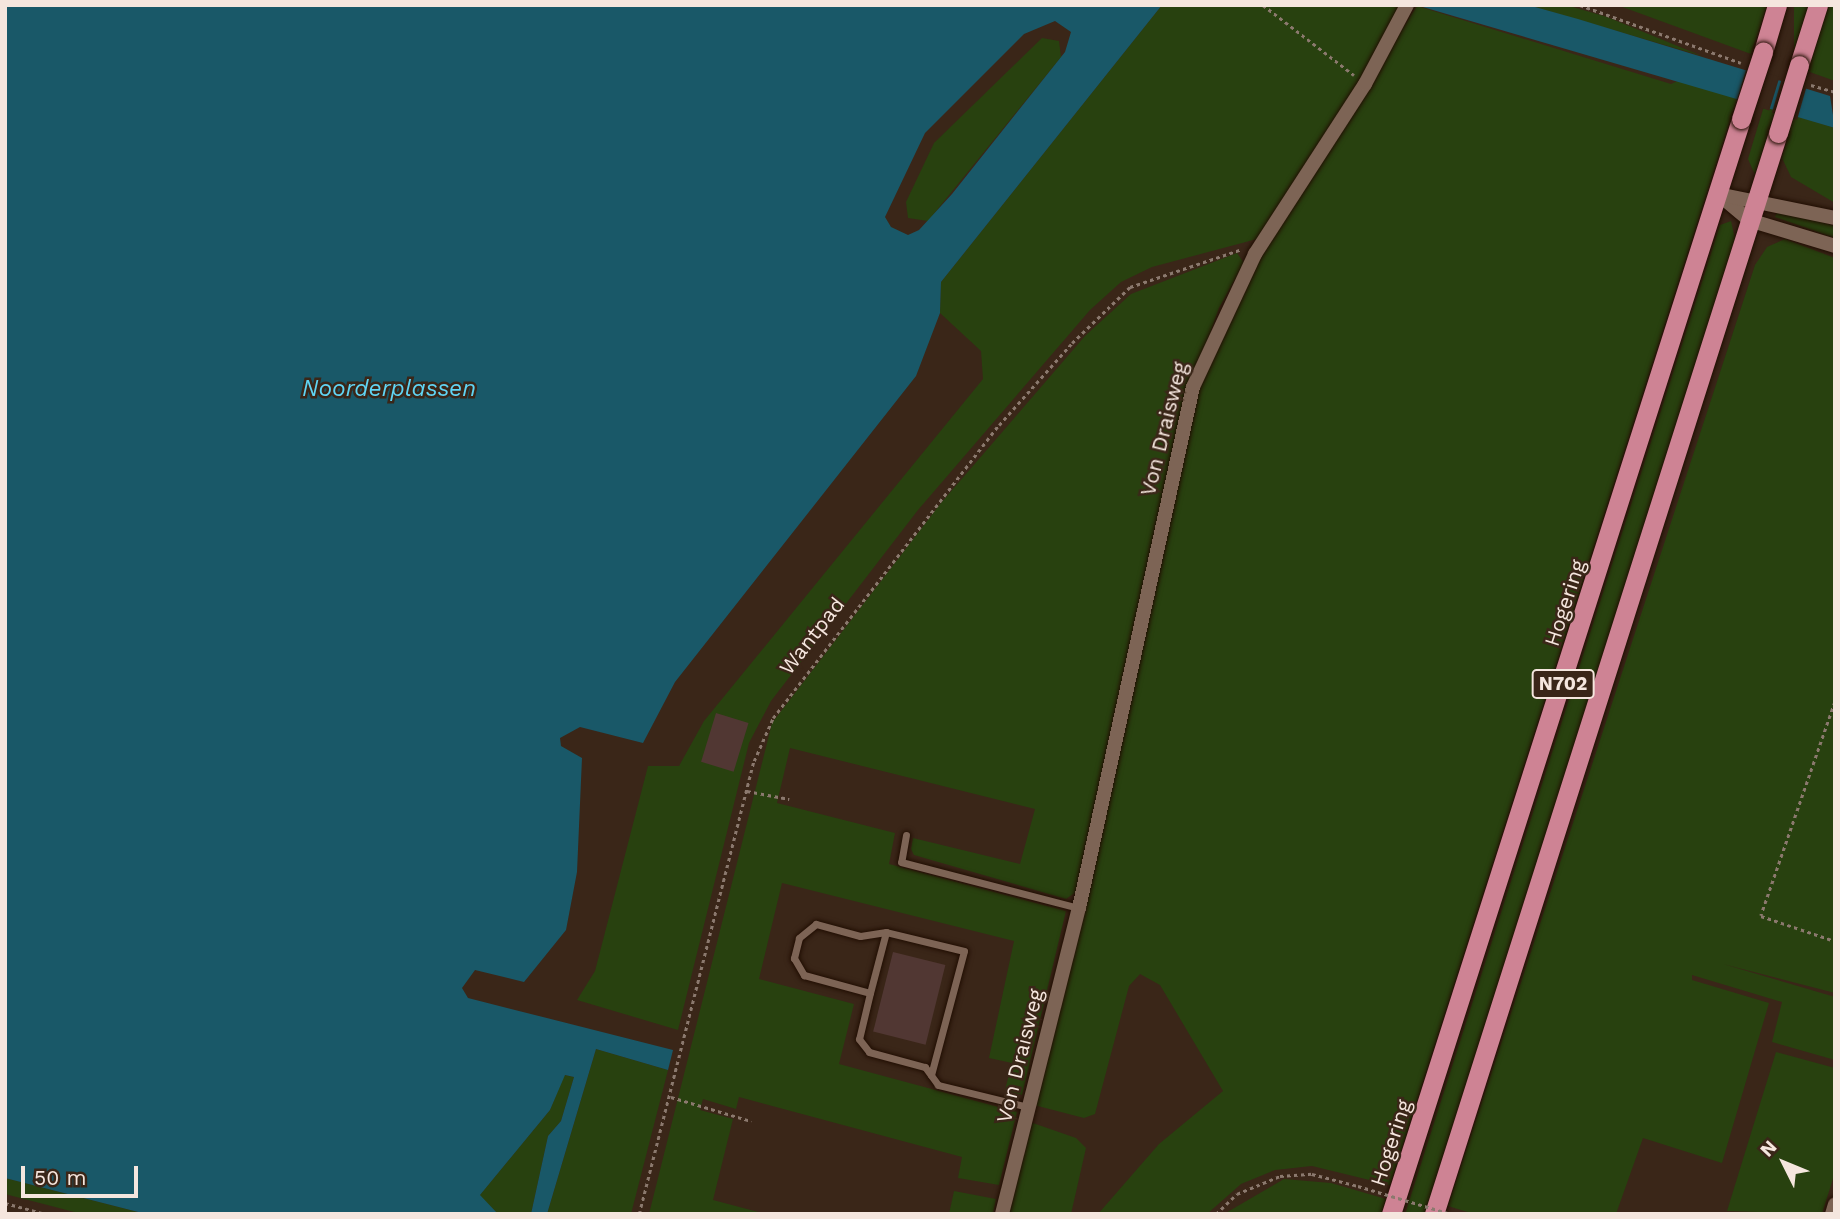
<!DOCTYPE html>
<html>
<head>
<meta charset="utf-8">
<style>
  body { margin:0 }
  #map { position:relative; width:1840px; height:1219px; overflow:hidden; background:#3a2618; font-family:"Work Sans",sans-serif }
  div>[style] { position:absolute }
  .green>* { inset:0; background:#28410f; transform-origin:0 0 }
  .water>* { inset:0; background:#195868 }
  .pier>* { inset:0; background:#3a2618; transform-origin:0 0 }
  .building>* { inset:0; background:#513733; transform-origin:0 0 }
  .path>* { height:2.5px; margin-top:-1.25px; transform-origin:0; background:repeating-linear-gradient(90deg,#8b796e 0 3.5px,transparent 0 7px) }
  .roads { filter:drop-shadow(0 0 2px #210e03) drop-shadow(0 0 2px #210e03) }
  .service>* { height:7px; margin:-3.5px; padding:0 3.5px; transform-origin:3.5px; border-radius:3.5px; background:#7d6455 }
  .minor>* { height:14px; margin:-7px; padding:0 7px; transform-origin:7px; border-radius:7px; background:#7d6455 }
  .trunk>* { height:19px; margin:-9.5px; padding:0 9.5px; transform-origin:9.5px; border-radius:9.5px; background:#ce8394 }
  .path-bridge>* { height:2.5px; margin-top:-1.25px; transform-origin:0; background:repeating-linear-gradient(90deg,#8b796e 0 3.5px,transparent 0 7px) }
  .bridges { filter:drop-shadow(0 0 2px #210e03) drop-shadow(0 0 2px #210e03) }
  .trunk-bridge>* { height:19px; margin:-9.5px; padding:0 9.5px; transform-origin:9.5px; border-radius:9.5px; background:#ce8394 }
  span { translate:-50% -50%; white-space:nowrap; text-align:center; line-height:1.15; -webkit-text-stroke:5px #3a2618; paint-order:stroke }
  .shield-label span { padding:2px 5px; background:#3a2618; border:2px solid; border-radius:5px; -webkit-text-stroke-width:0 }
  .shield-label { font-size:19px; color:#f5e6de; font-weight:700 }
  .street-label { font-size:21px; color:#f5e6de }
  .water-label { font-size:23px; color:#60d5f4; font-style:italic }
  .frame { position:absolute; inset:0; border:7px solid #f5e6de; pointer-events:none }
  .north { position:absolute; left:1749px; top:1128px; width:70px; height:70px; -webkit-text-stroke:5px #3a2618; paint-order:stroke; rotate:313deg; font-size:19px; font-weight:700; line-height:28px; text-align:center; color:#f5e6de }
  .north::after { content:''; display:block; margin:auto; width:24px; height:32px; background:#f5e6de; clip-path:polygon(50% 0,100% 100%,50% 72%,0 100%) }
  .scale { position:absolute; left:21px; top:1166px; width:117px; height:32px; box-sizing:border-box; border:4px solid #f5e6de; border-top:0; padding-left:9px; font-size:21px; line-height:24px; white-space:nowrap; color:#f5e6de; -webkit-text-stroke:5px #3a2618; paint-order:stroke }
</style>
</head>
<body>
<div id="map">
  <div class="green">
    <div style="clip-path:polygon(1162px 5px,1399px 5px,1369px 67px,1257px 239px,1152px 267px,1121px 282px,1090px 310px,918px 510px,771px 701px,749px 743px,678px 1030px,577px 1000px,595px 971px,648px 766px,679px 766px,704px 721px,983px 379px,981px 351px,940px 313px,941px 282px)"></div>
    <div style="clip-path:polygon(1528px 5px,1566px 5px,1607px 17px,1702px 56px)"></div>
    <div style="clip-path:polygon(1617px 5px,1767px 5px,1751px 54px)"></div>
    <div style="left:1794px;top:5px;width:14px;height:59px"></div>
    <div style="clip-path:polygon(1827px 5px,1835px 5px,1835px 81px,1807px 71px)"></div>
    <div style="clip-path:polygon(1417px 6px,1671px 84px,1680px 80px,1737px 98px,1390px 1185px,1312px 1166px,1275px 1170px,1241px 1184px,1207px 1214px,1098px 1214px,1159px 1144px,1223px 1091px,1160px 985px,1140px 974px,1129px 986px,1095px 1114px,1084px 1118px,1034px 1105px,1199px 388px,1260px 255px)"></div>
    <div style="clip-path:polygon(1042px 38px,1059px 41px,1061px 57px,928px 221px,908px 218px,906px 202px,934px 143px)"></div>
    <div style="clip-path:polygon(1764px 106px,1776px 109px,1755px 175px,1748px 159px)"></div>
    <div style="clip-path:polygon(1793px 115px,1835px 128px,1835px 203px,1791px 177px,1782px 158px)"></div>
    <div style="clip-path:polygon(1778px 209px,1835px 226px,1835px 238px,1775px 217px)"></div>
    <div style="clip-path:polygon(1731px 221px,1735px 239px,1425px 1214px,1405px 1214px,1720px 225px)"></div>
    <div style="clip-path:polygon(1785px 239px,1835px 258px,1835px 993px,1723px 964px,1835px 997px,1835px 1060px,1772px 1042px,1782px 1002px,1692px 975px,1692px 980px,1769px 1003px,1722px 1163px,1643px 1138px,1616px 1214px,1474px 1214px,1448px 1206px,1755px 265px,1767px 247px)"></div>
    <div style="clip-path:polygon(1237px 253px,1244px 263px,1219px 308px,1177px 427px,1079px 890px,1066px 899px,914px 855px,911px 849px,913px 838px,1020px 864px,1035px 809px,790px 748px,777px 803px,895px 833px,889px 864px,1066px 911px,1022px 1095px,1005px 1090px,1012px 1063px,989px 1058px,1014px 941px,782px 883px,759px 979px,854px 1004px,839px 1064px,1017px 1112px,999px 1185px,958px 1178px,962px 1157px,739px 1097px,736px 1109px,703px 1099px,700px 1110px,733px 1119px,713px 1200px,766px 1214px,649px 1214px,772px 723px,941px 503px,1085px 336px,1131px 294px)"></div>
    <div style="clip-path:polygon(596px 1049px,668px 1070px,631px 1214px,547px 1214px)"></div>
    <div style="clip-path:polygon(1776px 1052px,1835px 1068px,1835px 1172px,1822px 1214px,1727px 1211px)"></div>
    <div style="clip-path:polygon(564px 1075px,574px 1077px,561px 1121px,548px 1136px,531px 1214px,498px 1214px,479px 1196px,550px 1110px)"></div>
    <div style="clip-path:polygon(1030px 1122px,1076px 1138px,1086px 1148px,1071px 1214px,1007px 1214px)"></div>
    <div style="clip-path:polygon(5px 1178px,146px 1214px,82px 1214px,5px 1194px)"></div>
    <div style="clip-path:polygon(1284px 1179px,1331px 1183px,1386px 1199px,1381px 1214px,1224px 1214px)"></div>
    <div style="clip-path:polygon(954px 1191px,996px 1199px,993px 1214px,949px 1214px)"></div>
  </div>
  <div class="water">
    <div style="clip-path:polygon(evenodd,5px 5px,1162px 5px,941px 282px,940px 313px,916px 376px,675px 682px,643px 743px,580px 727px,560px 738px,561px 746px,582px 758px,577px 872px,566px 930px,524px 982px,475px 970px,462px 988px,468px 998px,673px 1050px,668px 1070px,596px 1049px,547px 1214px,531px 1214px,548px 1136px,561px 1121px,574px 1077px,565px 1075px,550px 1110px,480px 1195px,498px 1214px,146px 1214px,5px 1178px,5px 5px,1055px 21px,1071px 32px,1065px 52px,952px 194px,919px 230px,908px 235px,891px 227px,885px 217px,925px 133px,1024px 34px,1055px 21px)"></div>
    <div style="clip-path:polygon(1416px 5px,1528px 5px,1578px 19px,1830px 96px,1835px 128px)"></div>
  </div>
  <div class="pier">
    <div style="left:1747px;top:67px;width:34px;height:35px;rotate:17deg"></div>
    <div style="left:1782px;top:78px;width:26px;height:36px;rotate:16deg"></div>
  </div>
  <div class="building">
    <div style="left:716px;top:713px;width:34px;height:51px;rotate:17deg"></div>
    <div style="left:893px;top:952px;width:54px;height:82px;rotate:14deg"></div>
  </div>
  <div class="path">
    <div style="left:1263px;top:5px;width:115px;rotate:37.6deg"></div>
    <div style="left:1580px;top:5px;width:171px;rotate:19.8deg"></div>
    <div style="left:1811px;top:85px;width:25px;rotate:16deg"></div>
    <div style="left:1835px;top:702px;width:226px;rotate:109.1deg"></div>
    <div style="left:1761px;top:916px;width:78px;rotate:18.7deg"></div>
    <div style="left:747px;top:791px;width:43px;rotate:10.8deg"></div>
    <div style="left:671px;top:1097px;width:84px;rotate:16.7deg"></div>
    <div style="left:5px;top:1203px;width:42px;rotate:15deg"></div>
    <div style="left:639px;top:1214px;width:467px;rotate:-75.8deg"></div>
    <div style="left:754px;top:761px;width:47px;rotate:-66.2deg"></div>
    <div style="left:773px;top:718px;width:370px;rotate:-52.4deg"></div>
    <div style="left:999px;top:425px;width:110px;rotate:-48.3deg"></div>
    <div style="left:1072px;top:343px;width:81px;rotate:-44deg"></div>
    <div style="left:1130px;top:287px;width:118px;rotate:-18.7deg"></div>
    <div style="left:1216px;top:1214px;width:29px;rotate:-44deg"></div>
    <div style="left:1237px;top:1194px;width:47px;rotate:-22.7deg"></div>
    <div style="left:1280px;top:1176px;width:32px;rotate:-4deg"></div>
    <div style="left:1312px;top:1174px;width:48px;rotate:14.6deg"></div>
  </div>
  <div class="roads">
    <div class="service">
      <div style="left:906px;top:835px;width:27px;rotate:100deg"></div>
      <div style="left:901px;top:862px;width:184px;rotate:14.5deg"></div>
      <div style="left:870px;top:993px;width:63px;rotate:-75.3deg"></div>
      <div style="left:931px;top:1075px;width:128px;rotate:-75.1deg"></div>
      <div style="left:964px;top:951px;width:80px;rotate:-166.3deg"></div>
      <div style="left:886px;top:932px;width:26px;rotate:171deg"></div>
      <div style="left:860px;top:936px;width:46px;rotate:-164.7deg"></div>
      <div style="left:816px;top:924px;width:22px;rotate:141deg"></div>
      <div style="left:799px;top:938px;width:21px;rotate:104deg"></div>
      <div style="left:794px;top:958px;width:20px;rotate:60deg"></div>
      <div style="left:804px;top:975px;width:68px;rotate:15.3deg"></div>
      <div style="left:870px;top:993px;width:47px;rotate:103.4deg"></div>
      <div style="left:859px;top:1039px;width:16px;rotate:52deg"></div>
      <div style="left:869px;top:1052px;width:58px;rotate:15deg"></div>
      <div style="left:925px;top:1067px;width:22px;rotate:54deg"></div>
      <div style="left:938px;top:1085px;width:93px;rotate:13.7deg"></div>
    </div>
    <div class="minor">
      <div style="left:1718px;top:194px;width:40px;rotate:40deg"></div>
      <div style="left:1749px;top:220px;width:90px;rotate:16.8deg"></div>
      <div style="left:1718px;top:194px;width:119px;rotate:11.6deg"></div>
      <div style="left:1002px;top:1214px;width:316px;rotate:-75.9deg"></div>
      <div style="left:1079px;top:908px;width:533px;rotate:-77.66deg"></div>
      <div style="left:1193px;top:387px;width:147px;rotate:-65deg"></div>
      <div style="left:1255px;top:254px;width:202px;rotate:-57.1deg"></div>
      <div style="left:1365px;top:84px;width:89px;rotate:-62deg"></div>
      <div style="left:1832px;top:1214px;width:10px;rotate:-73deg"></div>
    </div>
    <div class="trunk">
      <div style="left:1763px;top:52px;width:49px;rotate:-73.4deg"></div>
      <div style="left:1799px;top:65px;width:63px;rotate:-72.4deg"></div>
      <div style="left:1391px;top:1214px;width:1150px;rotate:-72.27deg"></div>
      <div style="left:1434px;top:1214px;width:1134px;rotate:-72.35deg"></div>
    </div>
  </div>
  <div class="path-bridge">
    <div style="left:1358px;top:1186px;width:97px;rotate:16.8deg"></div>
  </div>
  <div class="bridges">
    <div class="trunk-bridge">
      <div style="left:1741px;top:119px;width:71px;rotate:-71.8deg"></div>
      <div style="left:1778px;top:133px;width:71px;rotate:-72.8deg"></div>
    </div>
  </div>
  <div class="shield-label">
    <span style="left:1563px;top:684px">N702</span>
  </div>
  <div class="street-label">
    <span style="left:1164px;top:429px;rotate:-76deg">Von Draisweg</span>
    <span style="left:1565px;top:603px;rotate:-72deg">Hogering</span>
    <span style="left:812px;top:636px;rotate:-52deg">Wantpad</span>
    <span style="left:1020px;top:1056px;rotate:-76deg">Von Draisweg</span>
    <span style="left:1391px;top:1143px;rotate:-72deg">Hogering</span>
  </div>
  <div class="water-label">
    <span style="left:389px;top:389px">Noorderplassen</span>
  </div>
  <div class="frame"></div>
  <div class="north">N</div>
  <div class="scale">50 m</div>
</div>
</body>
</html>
